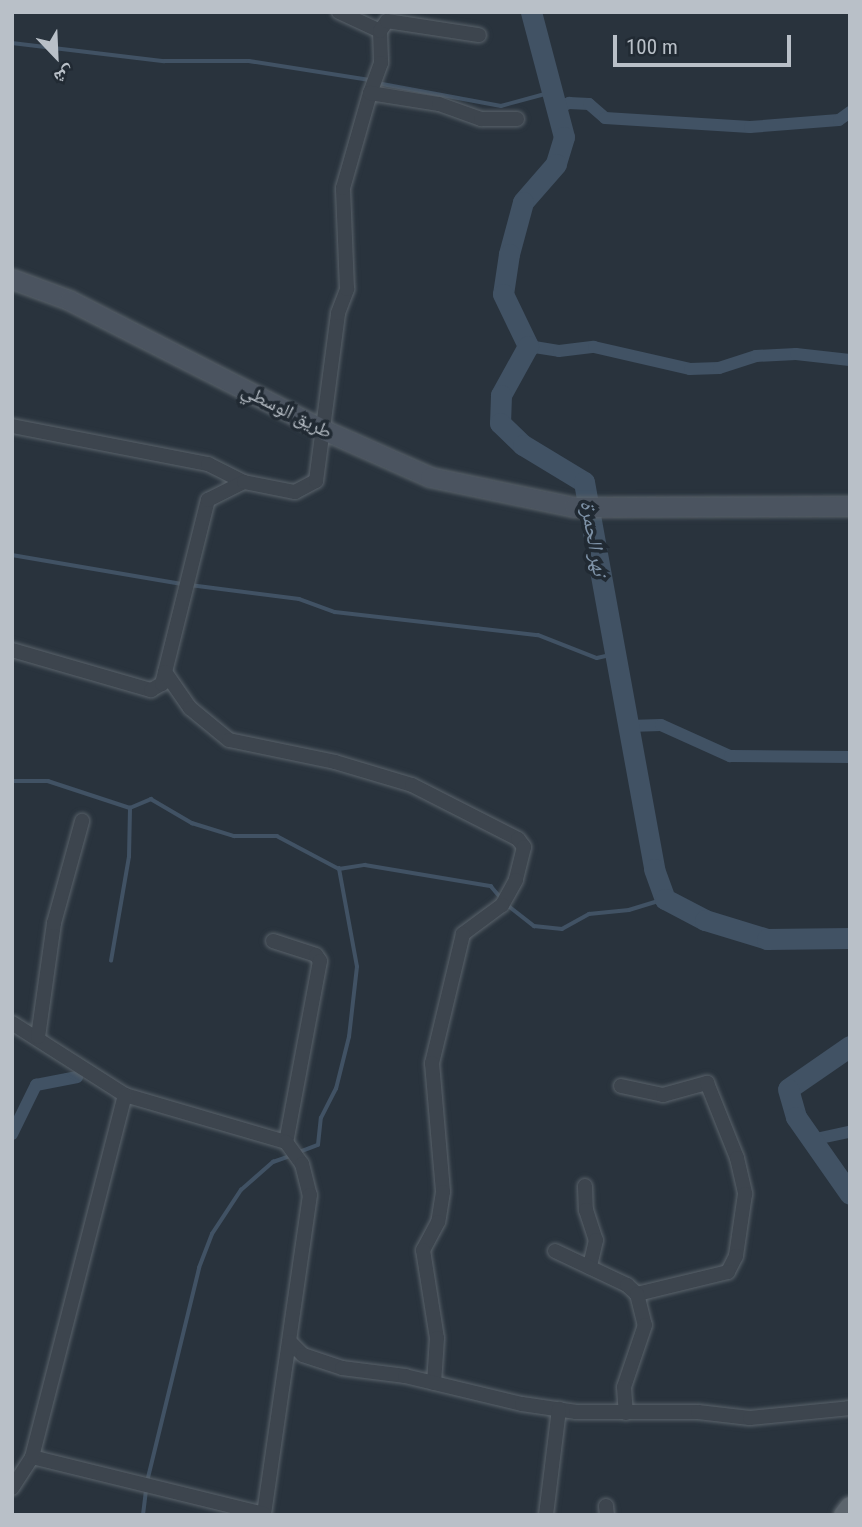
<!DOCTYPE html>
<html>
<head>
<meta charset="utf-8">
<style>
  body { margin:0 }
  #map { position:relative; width:862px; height:1527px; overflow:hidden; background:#29333d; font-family:"Roboto Condensed","Noto Naskh Arabic",sans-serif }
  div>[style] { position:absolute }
  .stream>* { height:3.5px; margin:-1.75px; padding:0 1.75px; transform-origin:1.75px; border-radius:1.75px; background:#415264 }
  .canal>* { height:12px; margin:-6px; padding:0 6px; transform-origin:6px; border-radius:6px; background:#415264 }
  .river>* { height:21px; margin:-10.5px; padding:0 10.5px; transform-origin:10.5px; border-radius:10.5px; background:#415264 }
  .roads { filter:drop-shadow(0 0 2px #5a636b) drop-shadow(0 0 2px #5a636b) }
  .street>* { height:14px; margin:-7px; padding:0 7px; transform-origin:7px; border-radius:7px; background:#3d454e }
  .secondary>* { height:19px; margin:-9.5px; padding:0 9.5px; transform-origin:9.5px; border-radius:9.5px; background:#4b5460 }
  .primary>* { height:21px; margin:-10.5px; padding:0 10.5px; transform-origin:10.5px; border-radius:10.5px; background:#5b646d }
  span { translate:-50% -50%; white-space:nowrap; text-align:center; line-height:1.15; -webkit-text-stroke:7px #212a33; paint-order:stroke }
  .street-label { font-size:19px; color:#b9c0c8 }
  .water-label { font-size:21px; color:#7e92a7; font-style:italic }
  .frame { position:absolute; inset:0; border:14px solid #b9c0c8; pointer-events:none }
  .north { position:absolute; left:21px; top:21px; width:70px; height:70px; -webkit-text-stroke:5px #212a33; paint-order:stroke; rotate:157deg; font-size:19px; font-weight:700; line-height:28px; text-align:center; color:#b9c0c8 }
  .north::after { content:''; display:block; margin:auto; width:24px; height:32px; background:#b9c0c8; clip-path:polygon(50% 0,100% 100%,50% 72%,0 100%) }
  .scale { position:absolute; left:613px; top:35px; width:178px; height:32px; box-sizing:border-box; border:4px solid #b9c0c8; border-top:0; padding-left:9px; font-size:21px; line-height:24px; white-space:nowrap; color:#b9c0c8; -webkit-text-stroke:5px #212a33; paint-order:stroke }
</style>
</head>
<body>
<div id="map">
  <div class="stream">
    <div style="left:12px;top:43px;width:153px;rotate:6.8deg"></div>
    <div style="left:164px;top:61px;width:85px"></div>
    <div style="left:249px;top:61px;width:122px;rotate:8.9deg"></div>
    <div style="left:377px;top:83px;width:126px;rotate:10.5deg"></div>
    <div style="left:501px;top:106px;width:50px;rotate:-15.2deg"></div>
    <div style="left:12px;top:555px;width:172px;rotate:9.7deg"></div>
    <div style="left:190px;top:585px;width:110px;rotate:7.3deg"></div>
    <div style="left:299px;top:599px;width:38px;rotate:20deg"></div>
    <div style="left:335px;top:612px;width:204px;rotate:6.5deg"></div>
    <div style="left:538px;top:635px;width:63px;rotate:21.3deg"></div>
    <div style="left:597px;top:658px;width:18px;rotate:-13deg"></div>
    <div style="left:12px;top:781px;width:36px"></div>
    <div style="left:48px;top:781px;width:86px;rotate:18.2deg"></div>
    <div style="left:130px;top:808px;width:23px;rotate:-23deg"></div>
    <div style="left:151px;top:799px;width:48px;rotate:30.3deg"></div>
    <div style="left:192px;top:823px;width:44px;rotate:17.2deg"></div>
    <div style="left:234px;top:836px;width:43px"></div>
    <div style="left:277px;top:836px;width:70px;rotate:28deg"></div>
    <div style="left:339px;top:869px;width:26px;rotate:-9deg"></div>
    <div style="left:365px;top:865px;width:128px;rotate:9.5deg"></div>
    <div style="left:491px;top:886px;width:16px;rotate:50deg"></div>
    <div style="left:506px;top:904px;width:36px;rotate:38deg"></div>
    <div style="left:534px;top:926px;width:28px;rotate:6deg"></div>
    <div style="left:562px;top:929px;width:31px;rotate:-29deg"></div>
    <div style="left:589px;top:914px;width:40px;rotate:-5.7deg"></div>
    <div style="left:629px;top:910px;width:38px;rotate:-17deg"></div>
    <div style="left:111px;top:961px;width:106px;rotate:-80.2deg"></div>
    <div style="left:129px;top:857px;width:49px;rotate:-88.8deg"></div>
    <div style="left:297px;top:1153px;width:22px;rotate:-21deg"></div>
    <div style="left:318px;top:1145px;width:27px;rotate:-84deg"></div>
    <div style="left:321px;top:1118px;width:33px;rotate:-63deg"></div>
    <div style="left:336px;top:1089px;width:54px;rotate:-76deg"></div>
    <div style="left:349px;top:1037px;width:70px;rotate:-83.5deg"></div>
    <div style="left:357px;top:967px;width:100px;rotate:-100.4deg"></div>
    <div style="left:147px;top:1482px;width:220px;rotate:-76.3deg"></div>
    <div style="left:199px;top:1268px;width:36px;rotate:-69deg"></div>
    <div style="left:212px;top:1234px;width:53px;rotate:-56.6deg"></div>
    <div style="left:241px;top:1190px;width:43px;rotate:-41.2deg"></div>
    <div style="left:273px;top:1162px;width:18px;rotate:-19deg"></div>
    <div style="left:143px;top:1515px;width:25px;rotate:-83deg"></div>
  </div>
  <div class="canal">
    <div style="left:555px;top:110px;width:16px;rotate:-27deg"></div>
    <div style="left:569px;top:103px;width:20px;rotate:3deg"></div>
    <div style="left:589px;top:104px;width:21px;rotate:41deg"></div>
    <div style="left:605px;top:118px;width:145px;rotate:3.6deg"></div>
    <div style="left:750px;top:127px;width:89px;rotate:-4.5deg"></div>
    <div style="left:839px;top:120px;width:14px;rotate:-36deg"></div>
    <div style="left:528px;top:346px;width:31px;rotate:9deg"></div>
    <div style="left:559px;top:351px;width:35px;rotate:-7deg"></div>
    <div style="left:594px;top:347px;width:98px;rotate:12.9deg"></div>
    <div style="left:690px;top:369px;width:29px;rotate:-2deg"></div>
    <div style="left:719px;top:368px;width:39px;rotate:-18deg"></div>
    <div style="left:756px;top:356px;width:40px;rotate:-2.9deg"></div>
    <div style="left:796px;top:354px;width:54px;rotate:6.3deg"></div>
    <div style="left:629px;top:726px;width:32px;rotate:-2deg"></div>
    <div style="left:661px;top:725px;width:76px;rotate:24.2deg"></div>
    <div style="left:730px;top:756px;width:120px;rotate:0.5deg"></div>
    <div style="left:12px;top:1134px;width:55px;rotate:-63.9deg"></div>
    <div style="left:36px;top:1085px;width:42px;rotate:-11deg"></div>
    <div style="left:811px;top:1140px;width:40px;rotate:-12deg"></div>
  </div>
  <div class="river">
    <div style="left:531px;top:12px;width:129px;rotate:75.2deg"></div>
    <div style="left:564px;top:137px;width:28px;rotate:107deg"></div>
    <div style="left:556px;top:164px;width:50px;rotate:131deg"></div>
    <div style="left:523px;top:202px;width:54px;rotate:105.1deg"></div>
    <div style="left:509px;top:254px;width:40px;rotate:98.5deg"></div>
    <div style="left:503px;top:294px;width:58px;rotate:64.3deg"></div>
    <div style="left:528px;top:346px;width:56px;rotate:118.9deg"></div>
    <div style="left:501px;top:395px;width:28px;rotate:92deg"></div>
    <div style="left:500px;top:423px;width:32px;rotate:44deg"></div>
    <div style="left:523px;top:445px;width:71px;rotate:31.2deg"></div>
    <div style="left:584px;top:482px;width:393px;rotate:79.7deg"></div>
    <div style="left:654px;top:869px;width:32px;rotate:70deg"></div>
    <div style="left:665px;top:899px;width:45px;rotate:27.7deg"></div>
    <div style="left:705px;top:920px;width:65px;rotate:17deg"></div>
    <div style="left:767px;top:939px;width:83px;rotate:-0.7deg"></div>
    <div style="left:850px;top:1046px;width:75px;rotate:145.3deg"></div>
    <div style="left:788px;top:1089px;width:29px;rotate:74deg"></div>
    <div style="left:796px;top:1117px;width:94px;rotate:55deg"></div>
  </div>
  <div class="roads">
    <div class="street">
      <div style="left:339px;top:12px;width:45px;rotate:24.9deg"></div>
      <div style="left:380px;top:31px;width:32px;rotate:88deg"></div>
      <div style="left:381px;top:63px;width:32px;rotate:110deg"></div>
      <div style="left:380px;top:31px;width:12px;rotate:-55deg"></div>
      <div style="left:387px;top:21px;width:93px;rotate:8.7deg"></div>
      <div style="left:12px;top:426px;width:200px;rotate:11deg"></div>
      <div style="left:208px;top:464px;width:40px;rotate:26.6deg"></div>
      <div style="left:12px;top:650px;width:145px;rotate:16.1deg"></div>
      <div style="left:151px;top:690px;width:13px;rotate:-29deg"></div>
      <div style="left:162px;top:684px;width:190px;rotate:-76deg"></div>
      <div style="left:208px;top:500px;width:40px;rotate:-26.6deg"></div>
      <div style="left:244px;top:482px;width:52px;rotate:11.1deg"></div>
      <div style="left:295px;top:492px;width:24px;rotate:-28deg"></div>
      <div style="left:316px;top:481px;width:169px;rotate:-82.5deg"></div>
      <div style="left:338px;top:313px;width:26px;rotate:-69deg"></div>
      <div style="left:347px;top:289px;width:101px;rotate:-92.3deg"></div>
      <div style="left:343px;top:188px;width:99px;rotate:-74.1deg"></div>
      <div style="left:370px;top:93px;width:70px;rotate:9.1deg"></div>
      <div style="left:439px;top:104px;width:45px;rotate:19.7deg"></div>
      <div style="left:481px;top:119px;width:36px"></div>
      <div style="left:165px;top:672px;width:44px;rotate:55.2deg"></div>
      <div style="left:190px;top:708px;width:50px;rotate:39.4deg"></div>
      <div style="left:229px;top:740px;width:108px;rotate:11.7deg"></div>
      <div style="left:335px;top:762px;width:80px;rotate:16.6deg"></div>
      <div style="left:412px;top:785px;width:119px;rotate:27deg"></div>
      <div style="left:518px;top:839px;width:10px;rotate:53deg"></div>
      <div style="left:524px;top:847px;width:34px;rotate:104deg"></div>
      <div style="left:516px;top:880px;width:29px;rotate:119deg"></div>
      <div style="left:502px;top:905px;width:49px;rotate:143.4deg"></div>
      <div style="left:463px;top:934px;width:133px;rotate:103.5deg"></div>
      <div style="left:432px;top:1063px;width:129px;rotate:85.1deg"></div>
      <div style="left:443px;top:1192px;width:30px;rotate:99deg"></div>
      <div style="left:438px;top:1222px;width:32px;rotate:118deg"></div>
      <div style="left:423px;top:1250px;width:89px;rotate:81deg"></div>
      <div style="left:437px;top:1338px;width:45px;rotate:93.8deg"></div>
      <div style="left:273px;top:941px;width:45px;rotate:18deg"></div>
      <div style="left:316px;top:955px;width:7px;rotate:56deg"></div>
      <div style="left:320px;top:961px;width:184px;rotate:100.6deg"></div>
      <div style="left:12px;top:1023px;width:134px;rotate:32.5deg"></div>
      <div style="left:125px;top:1095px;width:168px;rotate:16.3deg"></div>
      <div style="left:286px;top:1142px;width:27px;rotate:54deg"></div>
      <div style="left:302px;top:1164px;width:32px;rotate:76deg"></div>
      <div style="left:310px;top:1195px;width:323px;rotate:98.2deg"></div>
      <div style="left:38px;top:1037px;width:115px;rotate:-82deg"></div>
      <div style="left:54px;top:923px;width:106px;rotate:-74.6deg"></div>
      <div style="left:621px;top:1086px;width:43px;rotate:12.1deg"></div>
      <div style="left:663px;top:1095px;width:46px;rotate:-15.3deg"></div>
      <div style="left:707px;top:1083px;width:81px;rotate:68.2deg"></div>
      <div style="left:737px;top:1158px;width:37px;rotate:77deg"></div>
      <div style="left:745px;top:1194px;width:63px;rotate:98.3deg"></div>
      <div style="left:736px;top:1256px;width:18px;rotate:117deg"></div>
      <div style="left:728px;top:1272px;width:94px;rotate:166.4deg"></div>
      <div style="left:585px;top:1186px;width:24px;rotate:88deg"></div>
      <div style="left:586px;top:1210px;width:32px;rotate:72deg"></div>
      <div style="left:596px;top:1240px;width:28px;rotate:103deg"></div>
      <div style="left:555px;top:1251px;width:80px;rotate:25.3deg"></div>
      <div style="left:627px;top:1285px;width:13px;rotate:42deg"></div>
      <div style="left:637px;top:1294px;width:32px;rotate:76deg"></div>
      <div style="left:645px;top:1325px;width:65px;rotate:108.7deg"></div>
      <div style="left:624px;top:1387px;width:26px;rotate:86deg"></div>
      <div style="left:290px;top:1342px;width:18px;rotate:45deg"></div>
      <div style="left:303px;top:1355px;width:41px;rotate:18.4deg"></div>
      <div style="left:342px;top:1368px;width:64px;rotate:7.2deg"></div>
      <div style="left:405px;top:1376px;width:120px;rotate:13.5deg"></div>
      <div style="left:522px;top:1404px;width:55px;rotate:8.4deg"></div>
      <div style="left:576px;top:1412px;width:122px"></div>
      <div style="left:698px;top:1412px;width:52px;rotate:6.6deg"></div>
      <div style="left:750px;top:1418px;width:100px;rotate:-5.7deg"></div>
      <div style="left:32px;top:1457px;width:239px;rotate:13.8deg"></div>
      <div style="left:12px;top:1488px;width:37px;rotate:-57deg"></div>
      <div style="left:32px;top:1457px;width:374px;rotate:-75.6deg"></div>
      <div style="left:606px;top:1506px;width:9px;rotate:84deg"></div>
      <div style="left:546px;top:1515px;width:107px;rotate:-83deg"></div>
    </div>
    <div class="secondary">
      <div style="left:12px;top:279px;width:61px;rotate:20.2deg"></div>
      <div style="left:69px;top:300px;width:286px;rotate:27deg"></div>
      <div style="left:324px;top:430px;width:116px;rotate:23.9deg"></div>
      <div style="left:430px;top:477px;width:147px;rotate:11.8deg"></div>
      <div style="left:574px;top:507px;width:276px;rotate:-0.2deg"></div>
    </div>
    <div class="primary">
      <div style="left:844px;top:1515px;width:10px;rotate:-53deg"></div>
    </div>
  </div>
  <div class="street-label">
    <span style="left:287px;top:411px;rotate:27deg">طريق الوسطي</span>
  </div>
  <div class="water-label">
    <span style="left:594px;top:538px;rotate:80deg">نهر الحمرة</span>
  </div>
  <div class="frame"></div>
  <div class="north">ش</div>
  <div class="scale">100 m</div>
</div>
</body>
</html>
